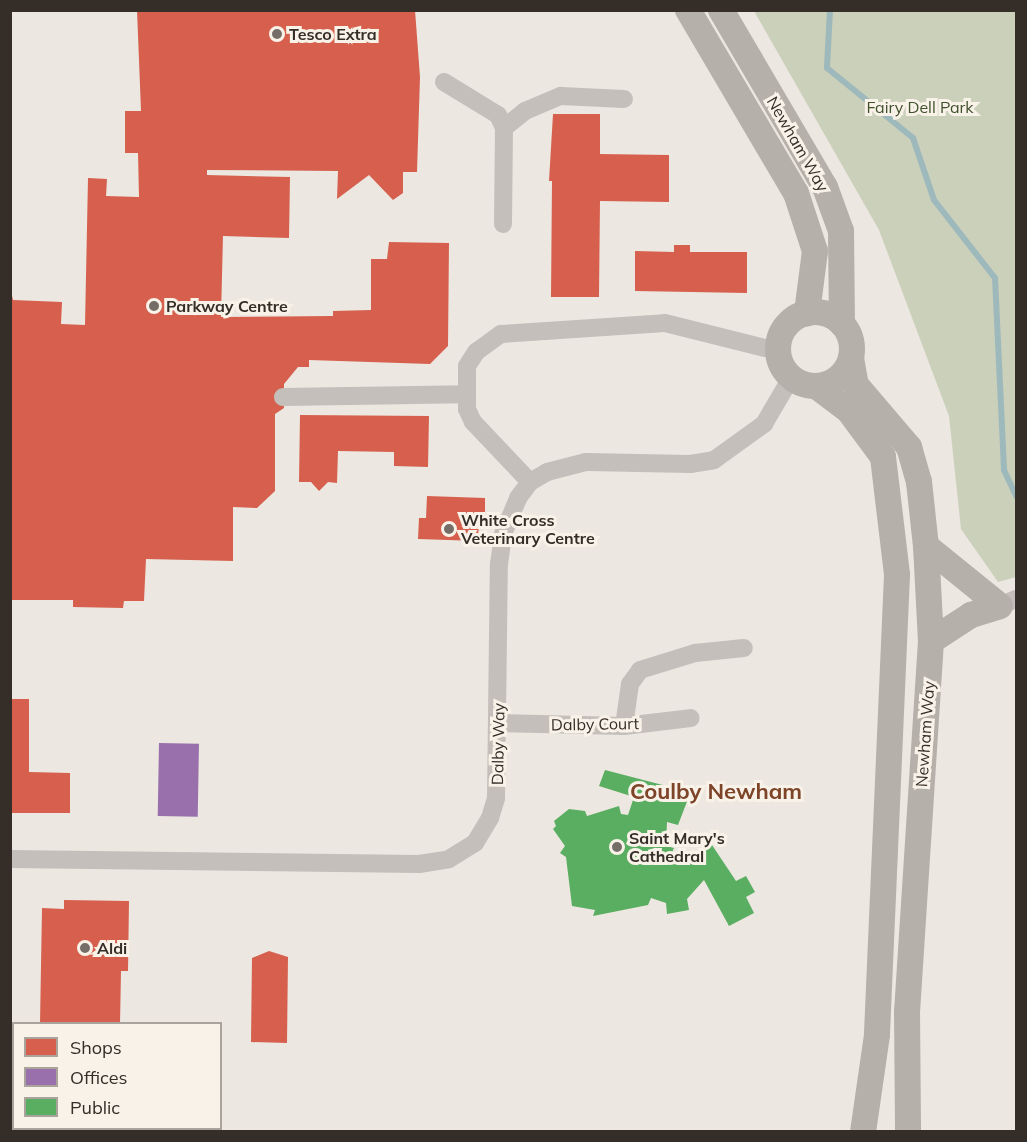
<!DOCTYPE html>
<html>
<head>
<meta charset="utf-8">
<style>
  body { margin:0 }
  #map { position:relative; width:1027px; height:1142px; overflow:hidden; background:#ece7e0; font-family:Mulish,sans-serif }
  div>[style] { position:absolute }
  .green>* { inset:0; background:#cbd0bb }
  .shops>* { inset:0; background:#d6604d }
  .offices>* { inset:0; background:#9970ab; transform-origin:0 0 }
  .public>* { inset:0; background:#5aae61 }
  .stream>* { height:6px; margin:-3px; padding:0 3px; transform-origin:3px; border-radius:3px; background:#9eb9bb }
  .street>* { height:18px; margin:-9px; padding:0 9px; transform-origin:9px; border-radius:9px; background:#c4bfba }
  .secondary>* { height:26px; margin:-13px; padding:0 13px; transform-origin:13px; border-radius:13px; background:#b5b0aa }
  .secondary>.ring { margin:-13px; padding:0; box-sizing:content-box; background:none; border:26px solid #b5b0aa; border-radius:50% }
  .dots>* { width:16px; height:16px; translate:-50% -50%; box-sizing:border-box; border:3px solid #f8f2e8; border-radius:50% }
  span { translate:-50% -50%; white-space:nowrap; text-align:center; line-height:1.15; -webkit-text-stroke:6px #f8f2e8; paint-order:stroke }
  .poi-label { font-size:16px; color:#352d28; font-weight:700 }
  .left { translate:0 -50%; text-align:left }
  .park-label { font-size:16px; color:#41512e }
  .street-label { font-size:16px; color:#352d28 }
  .district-label { font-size:22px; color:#7d4428; font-weight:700 }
  .frame { position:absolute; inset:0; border:12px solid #352d28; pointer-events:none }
  .legend { position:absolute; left:12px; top:1022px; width:210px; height:108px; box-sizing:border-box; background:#f8f2e8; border:2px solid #aaa39b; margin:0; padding:8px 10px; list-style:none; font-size:18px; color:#352d28 }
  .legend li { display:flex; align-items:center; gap:12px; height:30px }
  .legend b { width:30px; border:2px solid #aaa39b }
</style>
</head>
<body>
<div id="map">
  <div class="green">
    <div style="clip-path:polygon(754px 11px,1016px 11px,1016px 577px,998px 582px,961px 529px,949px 416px,879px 230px)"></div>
  </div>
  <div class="shops">
    <div style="clip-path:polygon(137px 10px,415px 10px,420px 77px,417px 172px,403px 172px,403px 193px,393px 200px,369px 175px,337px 199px,338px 171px,207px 170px,207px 175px,290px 177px,289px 238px,223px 236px,221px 317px,333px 316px,333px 311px,371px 310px,371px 259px,387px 259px,389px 242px,449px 243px,448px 346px,430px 364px,309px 360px,309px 367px,298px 367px,284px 384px,284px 408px,275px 414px,275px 491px,257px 508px,233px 507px,233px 561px,146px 559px,144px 601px,124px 601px,123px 608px,73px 607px,73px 600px,10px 600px,10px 287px,13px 300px,62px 302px,61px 324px,85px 325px,88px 178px,107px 179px,106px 196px,139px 197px,138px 153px,125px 153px,125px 111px,141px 111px)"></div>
    <div style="clip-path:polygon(553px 114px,600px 114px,600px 154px,669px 155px,669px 202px,600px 201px,599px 297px,551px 297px,552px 181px,549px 181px)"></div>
    <div style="clip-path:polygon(674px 245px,690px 245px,690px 252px,747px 252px,747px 293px,635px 291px,635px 251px,674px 252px)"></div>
    <div style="clip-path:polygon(300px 415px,429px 416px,428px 467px,394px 466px,394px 452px,338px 451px,337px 483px,328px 482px,319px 491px,311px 482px,299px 482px)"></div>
    <div style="clip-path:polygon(427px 496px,485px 498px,485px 518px,479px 518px,478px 541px,418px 539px,419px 518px,426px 518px)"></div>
    <div style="clip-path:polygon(10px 699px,29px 699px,29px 772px,70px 773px,70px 813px,10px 813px)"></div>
    <div style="clip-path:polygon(64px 900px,129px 901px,128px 971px,121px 971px,120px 1024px,40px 1024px,42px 908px,64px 909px)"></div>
    <div style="clip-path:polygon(269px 951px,288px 957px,287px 1043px,251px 1042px,252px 958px)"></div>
  </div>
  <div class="offices">
    <div style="left:159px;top:743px;width:40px;height:73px;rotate:1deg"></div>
  </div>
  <div class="public">
    <div style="clip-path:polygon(605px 770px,678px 789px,677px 796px,688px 799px,678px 825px,667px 822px,666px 846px,674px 848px,670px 857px,684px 862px,712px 845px,736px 881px,746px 876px,755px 892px,746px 897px,754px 913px,729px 926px,704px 880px,687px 899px,689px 910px,667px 914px,666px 903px,651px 898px,648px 905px,593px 916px,595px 910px,572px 906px,566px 857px,560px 853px,565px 846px,553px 829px,556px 826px,554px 821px,569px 809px,585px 811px,587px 816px,619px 806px,621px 814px,628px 815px,634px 797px,599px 786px)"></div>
  </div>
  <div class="stream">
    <div style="left:830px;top:10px;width:58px;rotate:93deg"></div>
    <div style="left:827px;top:68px;width:111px;rotate:39.1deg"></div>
    <div style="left:913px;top:138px;width:65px;rotate:71.3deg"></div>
    <div style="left:934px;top:200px;width:99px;rotate:52deg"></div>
    <div style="left:995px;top:278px;width:192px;rotate:87.3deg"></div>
    <div style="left:1004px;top:470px;width:29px;rotate:65deg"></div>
  </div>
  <div class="street">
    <div style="left:444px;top:82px;width:63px;rotate:31.4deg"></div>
    <div style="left:498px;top:115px;width:14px;rotate:65deg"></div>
    <div style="left:504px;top:128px;width:96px;rotate:90.6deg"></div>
    <div style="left:504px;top:128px;width:27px;rotate:-39deg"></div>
    <div style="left:525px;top:111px;width:39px;rotate:-23deg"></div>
    <div style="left:561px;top:96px;width:63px;rotate:2.7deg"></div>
    <div style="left:283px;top:397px;width:181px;rotate:-0.9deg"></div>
    <div style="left:530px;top:482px;width:83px;rotate:-133.5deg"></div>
    <div style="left:473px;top:422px;width:14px;rotate:-115deg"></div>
    <div style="left:467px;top:409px;width:43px;rotate:-90deg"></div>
    <div style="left:467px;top:366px;width:17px;rotate:-57deg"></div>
    <div style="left:476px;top:352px;width:31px;rotate:-36deg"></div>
    <div style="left:501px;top:334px;width:164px;rotate:-3.8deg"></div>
    <div style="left:665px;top:323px;width:103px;rotate:14deg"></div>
    <div style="left:1000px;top:606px;width:17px;rotate:-24deg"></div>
    <div style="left:499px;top:723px;width:125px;rotate:1.4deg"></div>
    <div style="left:624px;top:726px;width:67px;rotate:-6.8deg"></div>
    <div style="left:624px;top:726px;width:42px;rotate:-81.9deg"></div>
    <div style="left:630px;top:684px;width:17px;rotate:-54deg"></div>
    <div style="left:640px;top:670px;width:58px;rotate:-17.2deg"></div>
    <div style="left:695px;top:653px;width:49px;rotate:-5.8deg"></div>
    <div style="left:10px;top:859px;width:409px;rotate:0.7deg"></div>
    <div style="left:419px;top:864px;width:30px;rotate:-9deg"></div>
    <div style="left:449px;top:859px;width:31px;rotate:-32deg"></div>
    <div style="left:475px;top:843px;width:29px;rotate:-59deg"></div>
    <div style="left:490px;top:818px;width:21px;rotate:-73deg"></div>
    <div style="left:496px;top:798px;width:234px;rotate:-89.3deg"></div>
    <div style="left:499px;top:564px;width:30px;rotate:-82deg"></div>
    <div style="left:503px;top:534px;width:39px;rotate:-67deg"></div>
    <div style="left:518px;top:498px;width:20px;rotate:-53deg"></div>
    <div style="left:530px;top:482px;width:20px;rotate:-30deg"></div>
    <div style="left:547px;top:472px;width:40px;rotate:-14.4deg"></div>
    <div style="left:586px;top:462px;width:104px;rotate:1.1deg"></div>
    <div style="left:690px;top:464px;width:24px;rotate:-9deg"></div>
    <div style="left:714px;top:460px;width:62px;rotate:-35.8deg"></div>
    <div style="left:764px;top:424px;width:53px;rotate:-59.6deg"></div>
  </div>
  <div class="secondary">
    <div style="left:688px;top:10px;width:212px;rotate:59.5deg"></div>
    <div style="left:796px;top:193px;width:61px;rotate:71.9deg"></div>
    <div style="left:815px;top:251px;width:63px;rotate:97.4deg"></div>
    <div style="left:721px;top:10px;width:205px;rotate:59.6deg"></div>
    <div style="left:825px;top:187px;width:47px;rotate:70deg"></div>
    <div style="left:841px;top:231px;width:93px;rotate:89.4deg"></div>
    <div class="ring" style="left:778px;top:312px;width:48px;height:48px"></div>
    <div style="left:851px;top:358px;width:27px;rotate:80deg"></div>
    <div style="left:856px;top:385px;width:82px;rotate:49.5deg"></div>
    <div style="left:909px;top:447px;width:36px;rotate:74deg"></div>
    <div style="left:919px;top:482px;width:64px;rotate:83.8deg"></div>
    <div style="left:926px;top:546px;width:95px;rotate:87deg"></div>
    <div style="left:931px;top:641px;width:371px;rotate:93.7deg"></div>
    <div style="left:907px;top:1011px;width:121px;rotate:89.5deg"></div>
    <div style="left:816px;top:386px;width:41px;rotate:37.1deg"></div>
    <div style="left:849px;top:411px;width:57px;rotate:53.5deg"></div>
    <div style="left:883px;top:457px;width:119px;rotate:83.2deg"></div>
    <div style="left:897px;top:575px;width:460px;rotate:92.5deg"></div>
    <div style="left:877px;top:1035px;width:98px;rotate:98.2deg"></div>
    <div style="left:926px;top:546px;width:95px;rotate:39deg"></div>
    <div style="left:931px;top:641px;width:48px;rotate:-33deg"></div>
    <div style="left:971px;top:615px;width:30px;rotate:-17deg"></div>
  </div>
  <div class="dots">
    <div style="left:277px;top:34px;background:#756e68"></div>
    <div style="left:154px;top:306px;background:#756e68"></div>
    <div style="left:449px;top:529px;background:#756e68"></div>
    <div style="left:617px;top:847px;background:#756e68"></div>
    <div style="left:85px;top:948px;background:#756e68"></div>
  </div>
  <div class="poi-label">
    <span class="left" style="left:289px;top:34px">Tesco Extra</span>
    <span class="left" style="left:166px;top:306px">Parkway Centre</span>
    <span class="left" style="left:461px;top:529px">White Cross<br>Veterinary Centre</span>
    <span class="left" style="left:629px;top:847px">Saint Mary's<br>Cathedral</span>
    <span class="left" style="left:97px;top:948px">Aldi</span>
  </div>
  <div class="park-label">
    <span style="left:920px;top:107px">Fairy Dell Park</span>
  </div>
  <div class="street-label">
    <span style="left:798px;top:144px;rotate:60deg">Newham Way</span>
    <span style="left:595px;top:724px;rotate:-1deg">Dalby Court</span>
    <span style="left:925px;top:734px;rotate:-86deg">Newham Way</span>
    <span style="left:498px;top:744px;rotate:-89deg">Dalby Way</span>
  </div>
  <div class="district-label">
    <span style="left:716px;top:792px">Coulby Newham</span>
  </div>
  <div class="frame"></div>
  <ul class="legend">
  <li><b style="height:16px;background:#d6604d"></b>Shops</li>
  <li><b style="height:16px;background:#9970ab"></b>Offices</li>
  <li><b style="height:16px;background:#5aae61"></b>Public</li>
  </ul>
</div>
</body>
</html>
